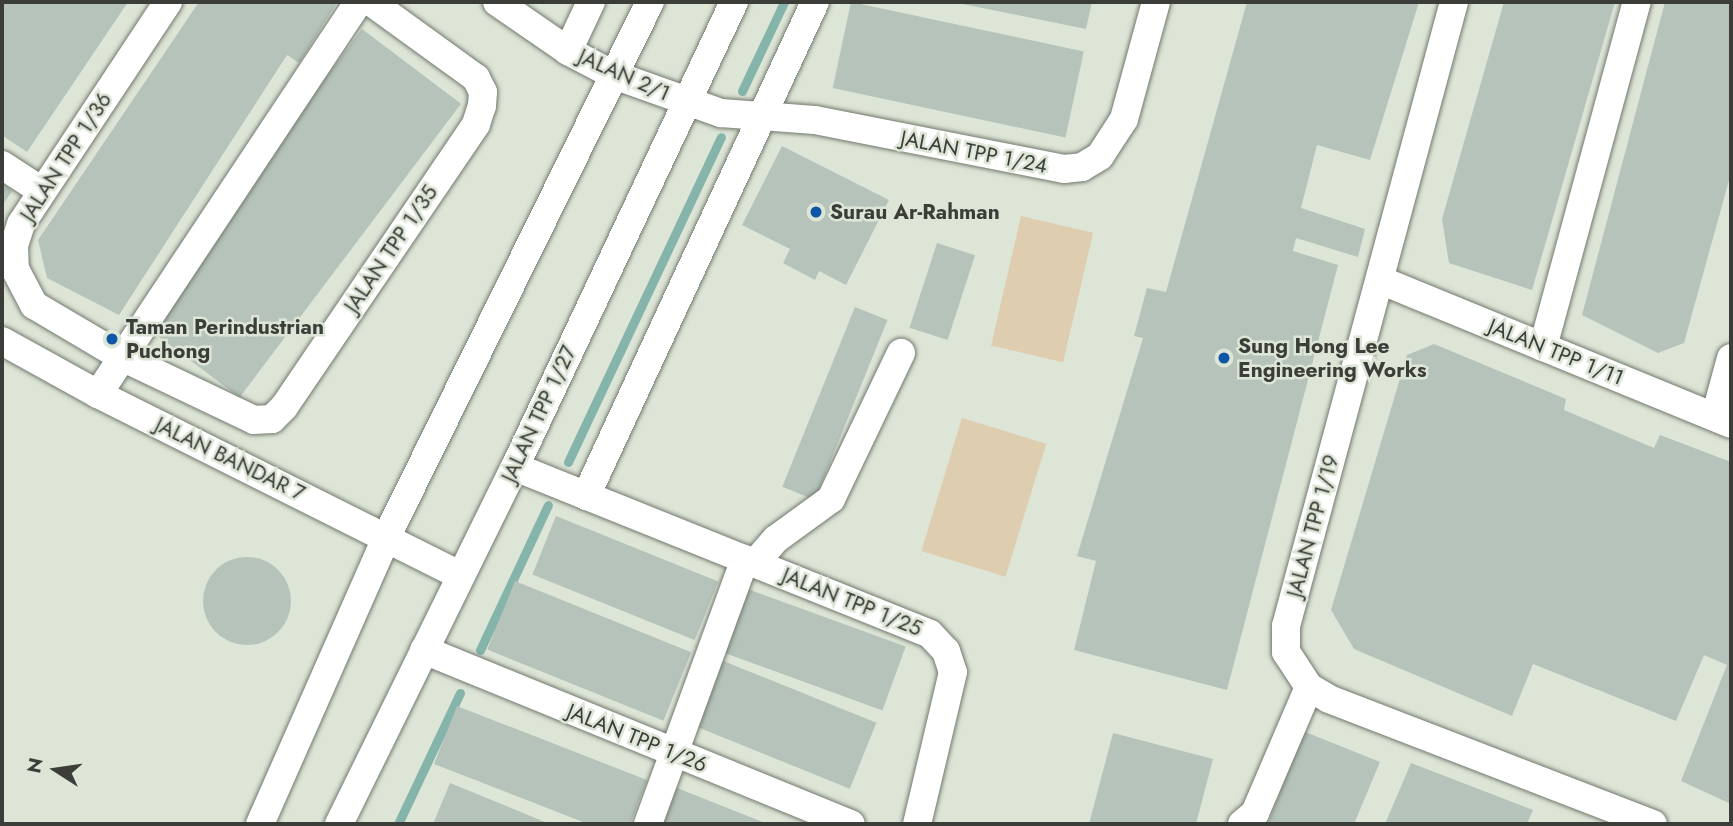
<!DOCTYPE html>
<html>
<head>
<meta charset="utf-8">
<style>
  body { margin:0 }
  #map { position:relative; width:1733px; height:826px; overflow:hidden; background:#dde5d7; font-family:Jost,sans-serif }
  div>[style] { position:absolute }
  .green>* { inset:0; background:#decdae; transform-origin:0 0 }
  .stream>* { height:9px; margin:-4.5px; padding:0 4.5px; transform-origin:4.5px; border-radius:4.5px; background:#84b4aa }
  .building>* { inset:0; background:#b5c3ba; transform-origin:0 0 }
  .round { border-radius:50% }
  .roads { filter:drop-shadow(0 0 2px #72796d) drop-shadow(0 0 2px #72796d) }
  .minor>* { height:28px; margin:-14px; padding:0 14px; transform-origin:14px; border-radius:14px; background:#fff }
  .dots>* { width:19px; height:19px; translate:-50% -50%; box-sizing:border-box; border:4px solid #dde5d7; border-radius:50% }
  span { translate:-50% -50%; white-space:nowrap; text-align:center; line-height:1.15; -webkit-text-stroke:5px #dde5d7; paint-order:stroke }
  .street-label { font-size:21px; color:#3a3d38 }
  .poi-label { font-size:21px; color:#3a3d38; font-weight:700 }
  .left { translate:0 -50%; text-align:left }
  .frame { position:absolute; inset:0; border:4px solid #3a3d38; pointer-events:none }
  .north { position:absolute; left:21px; top:735px; width:70px; height:70px; -webkit-text-stroke:5px #dde5d7; paint-order:stroke; rotate:282deg; font-size:19px; font-weight:700; line-height:28px; text-align:center; color:#3a3d38 }
  .north::after { content:''; display:block; margin:auto; width:24px; height:32px; background:#3a3d38; clip-path:polygon(50% 0,100% 100%,50% 72%,0 100%) }
</style>
</head>
<body>
<div id="map">
  <div class="green">
    <div style="left:1021px;top:216px;width:74px;height:133px;rotate:13deg"></div>
    <div style="left:962px;top:418px;width:88px;height:139px;rotate:17deg"></div>
  </div>
  <div class="stream">
    <div style="left:742px;top:91px;width:98px;rotate:-64.7deg"></div>
    <div style="left:568px;top:462px;width:359px;rotate:-64.8deg"></div>
    <div style="left:480px;top:650px;width:160px;rotate:-64.9deg"></div>
    <div style="left:398px;top:824px;width:145px;rotate:-64.7deg"></div>
  </div>
  <div class="building">
    <div style="clip-path:polygon(2px 2px,128px 2px,27px 152px,3px 136px,2px 131px)"></div>
    <div style="clip-path:polygon(199px 2px,336px 4px,299px 63px,287px 55px,119px 315px,47px 278px,38px 240px)"></div>
    <div style="left:851px;top:2px;width:238px;height:88px;rotate:12deg"></div>
    <div style="clip-path:polygon(953px 2px,1092px 2px,1086px 29px)"></div>
    <div style="clip-path:polygon(1247px 2px,1419px 2px,1370px 160px,1317px 145px,1301px 208px,1365px 229px,1358px 257px,1296px 238px,1293px 251px,1338px 265px,1227px 690px,1074px 650px,1096px 561px,1077px 556px,1143px 338px,1134px 336px,1147px 288px,1166px 292px)"></div>
    <div style="clip-path:polygon(1504px 2px,1615px 2px,1532px 290px,1449px 263px,1442px 219px)"></div>
    <div style="clip-path:polygon(1665px 2px,1731px 2px,1731px 173px,1684px 343px,1658px 353px,1582px 315px)"></div>
    <div style="left:362px;top:29px;width:124px;height:368px;rotate:37deg"></div>
    <div style="clip-path:polygon(782px 146px,889px 200px,846px 285px,819px 271px,815px 280px,783px 263px,790px 249px,742px 225px)"></div>
    <div style="clip-path:polygon(2px 183px,12px 191px,2px 206px)"></div>
    <div style="left:937px;top:243px;width:40px;height:89px;rotate:18deg"></div>
    <div style="left:855px;top:307px;width:35px;height:194px;rotate:22deg"></div>
    <div style="clip-path:polygon(1434px 344px,1566px 399px,1564px 410px,1654px 448px,1660px 435px,1731px 462px,1731px 804px,1681px 781px,1727px 665px,1704px 655px,1676px 721px,1533px 664px,1512px 716px,1354px 649px,1331px 610px,1407px 355px)"></div>
    <div style="left:556px;top:516px;width:175px;height:63px;rotate:22deg"></div>
    <div class="round" style="left:203px;top:557px;width:88px;height:88px"></div>
    <div style="left:515px;top:581px;width:190px;height:74px;rotate:22deg"></div>
    <div style="left:745px;top:588px;width:171px;height:68px;rotate:20deg"></div>
    <div style="left:716px;top:658px;width:173px;height:71px;rotate:22deg"></div>
    <div style="clip-path:polygon(457px 706px,647px 780px,630px 824px,588px 824px,434px 764px)"></div>
    <div style="clip-path:polygon(1303px 731px,1380px 762px,1354px 824px,1268px 824px)"></div>
    <div style="clip-path:polygon(1113px 733px,1213px 759px,1196px 824px,1089px 824px)"></div>
    <div style="clip-path:polygon(1411px 763px,1533px 810px,1527px 824px,1385px 824px)"></div>
    <div style="clip-path:polygon(450px 783px,550px 824px,433px 824px)"></div>
    <div style="clip-path:polygon(672px 786px,768px 824px,657px 824px)"></div>
  </div>
  <div class="roads">
    <div class="minor">
      <div style="left:168px;top:2px;width:266px;rotate:123.5deg"></div>
      <div style="left:21px;top:224px;width:22px;rotate:108deg"></div>
      <div style="left:14px;top:245px;width:24px;rotate:88deg"></div>
      <div style="left:15px;top:269px;width:41px;rotate:62.2deg"></div>
      <div style="left:34px;top:305px;width:102px;rotate:30.6deg"></div>
      <div style="left:122px;top:357px;width:146px;rotate:25.5deg"></div>
      <div style="left:254px;top:420px;width:18px;rotate:-3deg"></div>
      <div style="left:272px;top:419px;width:17px;rotate:-45deg"></div>
      <div style="left:284px;top:407px;width:342px;rotate:-55.8deg"></div>
      <div style="left:476px;top:124px;width:19px;rotate:-72deg"></div>
      <div style="left:482px;top:106px;width:14px;rotate:-86deg"></div>
      <div style="left:483px;top:92px;width:16px;rotate:-117deg"></div>
      <div style="left:476px;top:78px;width:130px;rotate:-144.1deg"></div>
      <div style="left:497px;top:2px;width:86px;rotate:34.6deg"></div>
      <div style="left:568px;top:51px;width:52px;rotate:27.6deg"></div>
      <div style="left:614px;top:75px;width:114px;rotate:19.6deg"></div>
      <div style="left:721px;top:113px;width:94px;rotate:4.3deg"></div>
      <div style="left:815px;top:120px;width:254px;rotate:11.1deg"></div>
      <div style="left:1064px;top:169px;width:18px;rotate:-6deg"></div>
      <div style="left:1082px;top:167px;width:21px;rotate:-31deg"></div>
      <div style="left:1100px;top:156px;width:44px;rotate:-57deg"></div>
      <div style="left:1124px;top:119px;width:121px;rotate:-74.7deg"></div>
      <div style="left:1454px;top:2px;width:646px;rotate:105.07deg"></div>
      <div style="left:1286px;top:626px;width:26px;rotate:90deg"></div>
      <div style="left:1286px;top:652px;width:42px;rotate:56.7deg"></div>
      <div style="left:1309px;top:687px;width:23px;rotate:31deg"></div>
      <div style="left:1329px;top:699px;width:347px;rotate:21.1deg"></div>
      <div style="left:568px;top:51px;width:54px;rotate:-64.9deg"></div>
      <div style="left:2px;top:165px;width:48px;rotate:33deg"></div>
      <div style="left:1380px;top:280px;width:379px;rotate:22.3deg"></div>
      <div style="left:2px;top:341px;width:110px;rotate:28.9deg"></div>
      <div style="left:98px;top:394px;width:405px;rotate:26.6deg"></div>
      <div style="left:1543px;top:347px;width:358px;rotate:-74.8deg"></div>
      <div style="left:98px;top:394px;width:470px;rotate:-56.4deg"></div>
      <div style="left:1715px;top:417px;width:61px;rotate:-74.8deg"></div>
      <div style="left:515px;top:467px;width:447px;rotate:21.9deg"></div>
      <div style="left:930px;top:634px;width:23px;rotate:47deg"></div>
      <div style="left:946px;top:651px;width:22px;rotate:72deg"></div>
      <div style="left:953px;top:672px;width:156px;rotate:103.3deg"></div>
      <div style="left:586px;top:496px;width:544px;rotate:-65.13deg"></div>
      <div style="left:755px;top:563px;width:32px;rotate:-49deg"></div>
      <div style="left:776px;top:539px;width:68px;rotate:-36deg"></div>
      <div style="left:831px;top:499px;width:162px;rotate:-64.4deg"></div>
      <div style="left:424px;top:650px;width:461px;rotate:22.2deg"></div>
      <div style="left:260px;top:824px;width:315px;rotate:-66.2deg"></div>
      <div style="left:387px;top:536px;width:595px;rotate:-63.78deg"></div>
      <div style="left:339px;top:824px;width:398px;rotate:-63.8deg"></div>
      <div style="left:515px;top:467px;width:514px;rotate:-64.78deg"></div>
      <div style="left:648px;top:824px;width:282px;rotate:-69.9deg"></div>
      <div style="left:1242px;top:824px;width:17px;rotate:-40deg"></div>
      <div style="left:1255px;top:813px;width:137px;rotate:-66.8deg"></div>
    </div>
  </div>
  <div class="dots">
    <div style="left:816px;top:212px;background:#0f56a6"></div>
    <div style="left:112px;top:339px;background:#0f56a6"></div>
    <div style="left:1224px;top:358px;background:#0f56a6"></div>
  </div>
  <div class="street-label">
    <span style="left:624px;top:75px;rotate:24deg">JALAN 2/1</span>
    <span style="left:974px;top:152px;rotate:11deg">JALAN TPP 1/24</span>
    <span style="left:66px;top:157px;rotate:-57deg">JALAN TPP 1/36</span>
    <span style="left:391px;top:249px;rotate:-56deg">JALAN TPP 1/35</span>
    <span style="left:1556px;top:352px;rotate:22deg">JALAN TPP 1/11</span>
    <span style="left:539px;top:414px;rotate:-65deg">JALAN TPP 1/27</span>
    <span style="left:230px;top:459px;rotate:26deg">JALAN BANDAR 7</span>
    <span style="left:1313px;top:526px;rotate:-75deg">JALAN TPP 1/19</span>
    <span style="left:852px;top:602px;rotate:22deg">JALAN TPP 1/25</span>
    <span style="left:637px;top:738px;rotate:22deg">JALAN TPP 1/26</span>
  </div>
  <div class="poi-label">
    <span class="left" style="left:830px;top:212px">Surau Ar-Rahman</span>
    <span class="left" style="left:126px;top:339px">Taman Perindustrian<br>Puchong</span>
    <span class="left" style="left:1238px;top:358px">Sung Hong Lee<br>Engineering Works</span>
  </div>
  <div class="frame"></div>
  <div class="north">N</div>
</div>
</body>
</html>
